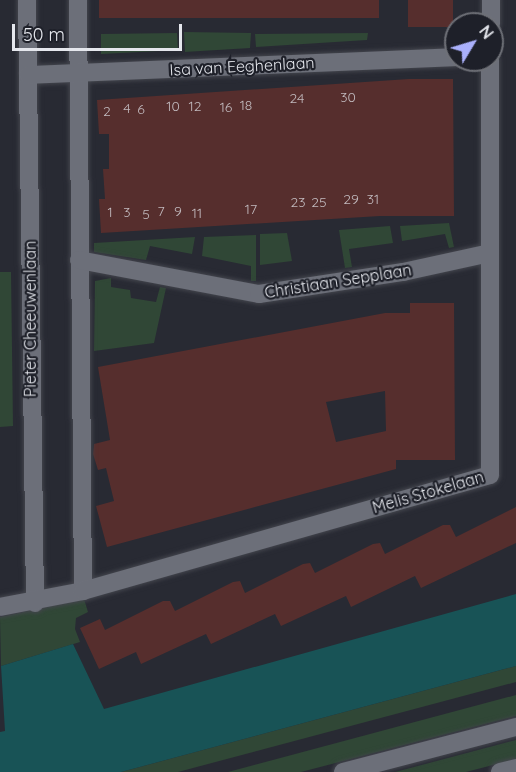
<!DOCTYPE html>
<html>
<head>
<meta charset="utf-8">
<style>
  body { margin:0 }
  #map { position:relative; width:516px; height:772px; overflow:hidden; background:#282a33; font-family:Quicksand,sans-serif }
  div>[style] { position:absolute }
  .green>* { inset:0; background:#304736 }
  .water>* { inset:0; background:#185356 }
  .building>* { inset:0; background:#562e2d; transform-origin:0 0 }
  .roads { filter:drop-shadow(0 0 2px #43454d) drop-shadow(0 0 2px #43454d) }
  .street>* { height:18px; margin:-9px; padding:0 9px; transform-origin:9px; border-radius:9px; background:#6c6f79 }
  .secondary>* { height:18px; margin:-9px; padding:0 9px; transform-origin:9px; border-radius:9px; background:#6c6f79 }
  span { translate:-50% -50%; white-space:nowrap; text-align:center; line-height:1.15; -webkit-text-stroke:4.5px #1e2029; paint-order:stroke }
  .number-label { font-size:14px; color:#c1b9bd }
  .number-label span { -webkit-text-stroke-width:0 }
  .street-label { font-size:16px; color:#e5e7ed }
  .north { position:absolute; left:444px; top:12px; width:60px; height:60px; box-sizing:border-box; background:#1e2029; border:2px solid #6e7077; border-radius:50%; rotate:52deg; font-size:16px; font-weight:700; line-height:24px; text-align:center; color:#e5e7ed }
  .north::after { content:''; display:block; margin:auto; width:21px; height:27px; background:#aab0fb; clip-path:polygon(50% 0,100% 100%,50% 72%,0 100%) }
  .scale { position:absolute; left:12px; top:24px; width:170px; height:27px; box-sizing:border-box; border:3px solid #e5e7ed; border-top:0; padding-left:8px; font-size:18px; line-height:21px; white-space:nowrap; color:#e5e7ed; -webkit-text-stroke:4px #1e2029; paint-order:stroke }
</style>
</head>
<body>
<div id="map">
  <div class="green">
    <div style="clip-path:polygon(184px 32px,251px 33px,250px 48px,185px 52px)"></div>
    <div style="clip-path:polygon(177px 33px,178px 50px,101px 54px,101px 34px)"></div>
    <div style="clip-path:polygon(368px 33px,367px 40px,256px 47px,255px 34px)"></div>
    <div style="clip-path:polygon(449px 223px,454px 247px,449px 248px,445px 234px,402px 241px,400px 226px)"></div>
    <div style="clip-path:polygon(390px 226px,393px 243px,349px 249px,352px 267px,345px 268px,339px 230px)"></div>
    <div style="clip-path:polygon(287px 233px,292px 261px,260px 265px,260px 234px)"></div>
    <div style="clip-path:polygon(256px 235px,256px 281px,251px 281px,251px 266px,202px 256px,204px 237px)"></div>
    <div style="clip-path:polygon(195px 237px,192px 254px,150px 246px,146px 260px,94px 252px,94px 243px)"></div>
    <div style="clip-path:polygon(0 272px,11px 272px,13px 426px,0 427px)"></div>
    <div style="clip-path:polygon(111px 278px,111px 287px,130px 290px,131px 298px,156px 302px,160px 287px,166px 288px,154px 343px,94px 351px,95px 281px)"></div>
    <div style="clip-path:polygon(84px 599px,88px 612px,76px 618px,75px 629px,80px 642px,1px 666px,0 617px)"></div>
    <div style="clip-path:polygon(516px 666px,516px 682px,178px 772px,121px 772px)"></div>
    <div style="clip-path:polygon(516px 695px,516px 716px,301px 772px,228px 772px)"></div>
    <div style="clip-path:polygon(516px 740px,516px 759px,466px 772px,395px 772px)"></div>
  </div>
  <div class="water">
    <div style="clip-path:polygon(516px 594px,516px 666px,121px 772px,0 772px,0 732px,5px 731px,1px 666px,73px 644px,104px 709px)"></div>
  </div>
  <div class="building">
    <div style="left:99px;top:0;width:280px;height:18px"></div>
    <div style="left:408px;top:0;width:45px;height:27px"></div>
    <div style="clip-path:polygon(409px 79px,453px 79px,454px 216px,380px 216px,101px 233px,99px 199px,105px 199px,103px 169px,109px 169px,109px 134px,99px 134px,97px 100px)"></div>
    <div style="clip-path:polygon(evenodd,410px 303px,454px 303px,455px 460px,396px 460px,396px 469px,107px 547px,96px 506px,114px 501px,106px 468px,98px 470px,93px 454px,94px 444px,110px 440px,98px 367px,385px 313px,410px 313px,410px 303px,385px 391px,386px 431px,336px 442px,326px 402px,385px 391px)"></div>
    <div style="clip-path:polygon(516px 507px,516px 543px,421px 588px,415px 576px,351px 607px,346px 596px,281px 626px,275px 614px,211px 644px,206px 634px,141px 664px,136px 652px,99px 669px,80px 628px,100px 619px,105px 630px,163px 601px,170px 601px,175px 611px,233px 582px,240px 581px,245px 593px,303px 564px,310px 563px,315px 573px,373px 544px,380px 543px,385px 554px,443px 525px,450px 525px,456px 537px)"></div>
  </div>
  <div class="roads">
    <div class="street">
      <div style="left:27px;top:0;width:603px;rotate:89.24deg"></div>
      <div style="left:78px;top:0;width:591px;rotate:89.52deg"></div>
      <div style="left:491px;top:24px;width:24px;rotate:-90deg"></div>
      <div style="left:28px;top:75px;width:428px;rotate:-2.4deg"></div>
      <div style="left:79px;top:260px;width:183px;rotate:10.7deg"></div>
      <div style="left:259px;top:294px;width:146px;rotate:-8.7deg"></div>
      <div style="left:403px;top:272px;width:89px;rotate:-12.3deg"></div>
      <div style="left:0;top:607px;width:85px;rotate:-10.9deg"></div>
      <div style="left:83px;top:591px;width:423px;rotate:-15.9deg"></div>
      <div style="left:490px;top:475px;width:415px;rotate:-90deg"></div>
      <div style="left:500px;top:772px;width:16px;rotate:-14deg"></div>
    </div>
    <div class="secondary">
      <div style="left:343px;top:772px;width:179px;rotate:-14.6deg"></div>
    </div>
  </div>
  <div class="number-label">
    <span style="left:348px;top:97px">30</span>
    <span style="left:297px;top:98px">24</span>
    <span style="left:246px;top:105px">18</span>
    <span style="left:173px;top:106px">10</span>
    <span style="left:195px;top:106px">12</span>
    <span style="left:226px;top:107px">16</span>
    <span style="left:127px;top:108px">4</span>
    <span style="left:141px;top:109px">6</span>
    <span style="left:107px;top:111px">2</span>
    <span style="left:351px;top:199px">29</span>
    <span style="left:373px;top:199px">31</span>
    <span style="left:298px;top:202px">23</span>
    <span style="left:319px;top:202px">25</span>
    <span style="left:251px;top:209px">17</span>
    <span style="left:161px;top:211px">7</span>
    <span style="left:178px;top:211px">9</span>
    <span style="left:110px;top:212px">1</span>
    <span style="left:127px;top:212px">3</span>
    <span style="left:197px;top:213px">11</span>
    <span style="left:146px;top:214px">5</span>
  </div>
  <div class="street-label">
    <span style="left:242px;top:66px;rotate:-3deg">Isa van Eeghenlaan</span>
    <span style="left:338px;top:281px;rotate:-9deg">Christiaan Sepplaan</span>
    <span style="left:30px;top:319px;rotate:-90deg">Pieter Cheeuwenlaan</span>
    <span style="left:428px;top:492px;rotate:-16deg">Melis Stokelaan</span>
  </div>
  <div class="north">N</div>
  <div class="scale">50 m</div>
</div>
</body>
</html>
